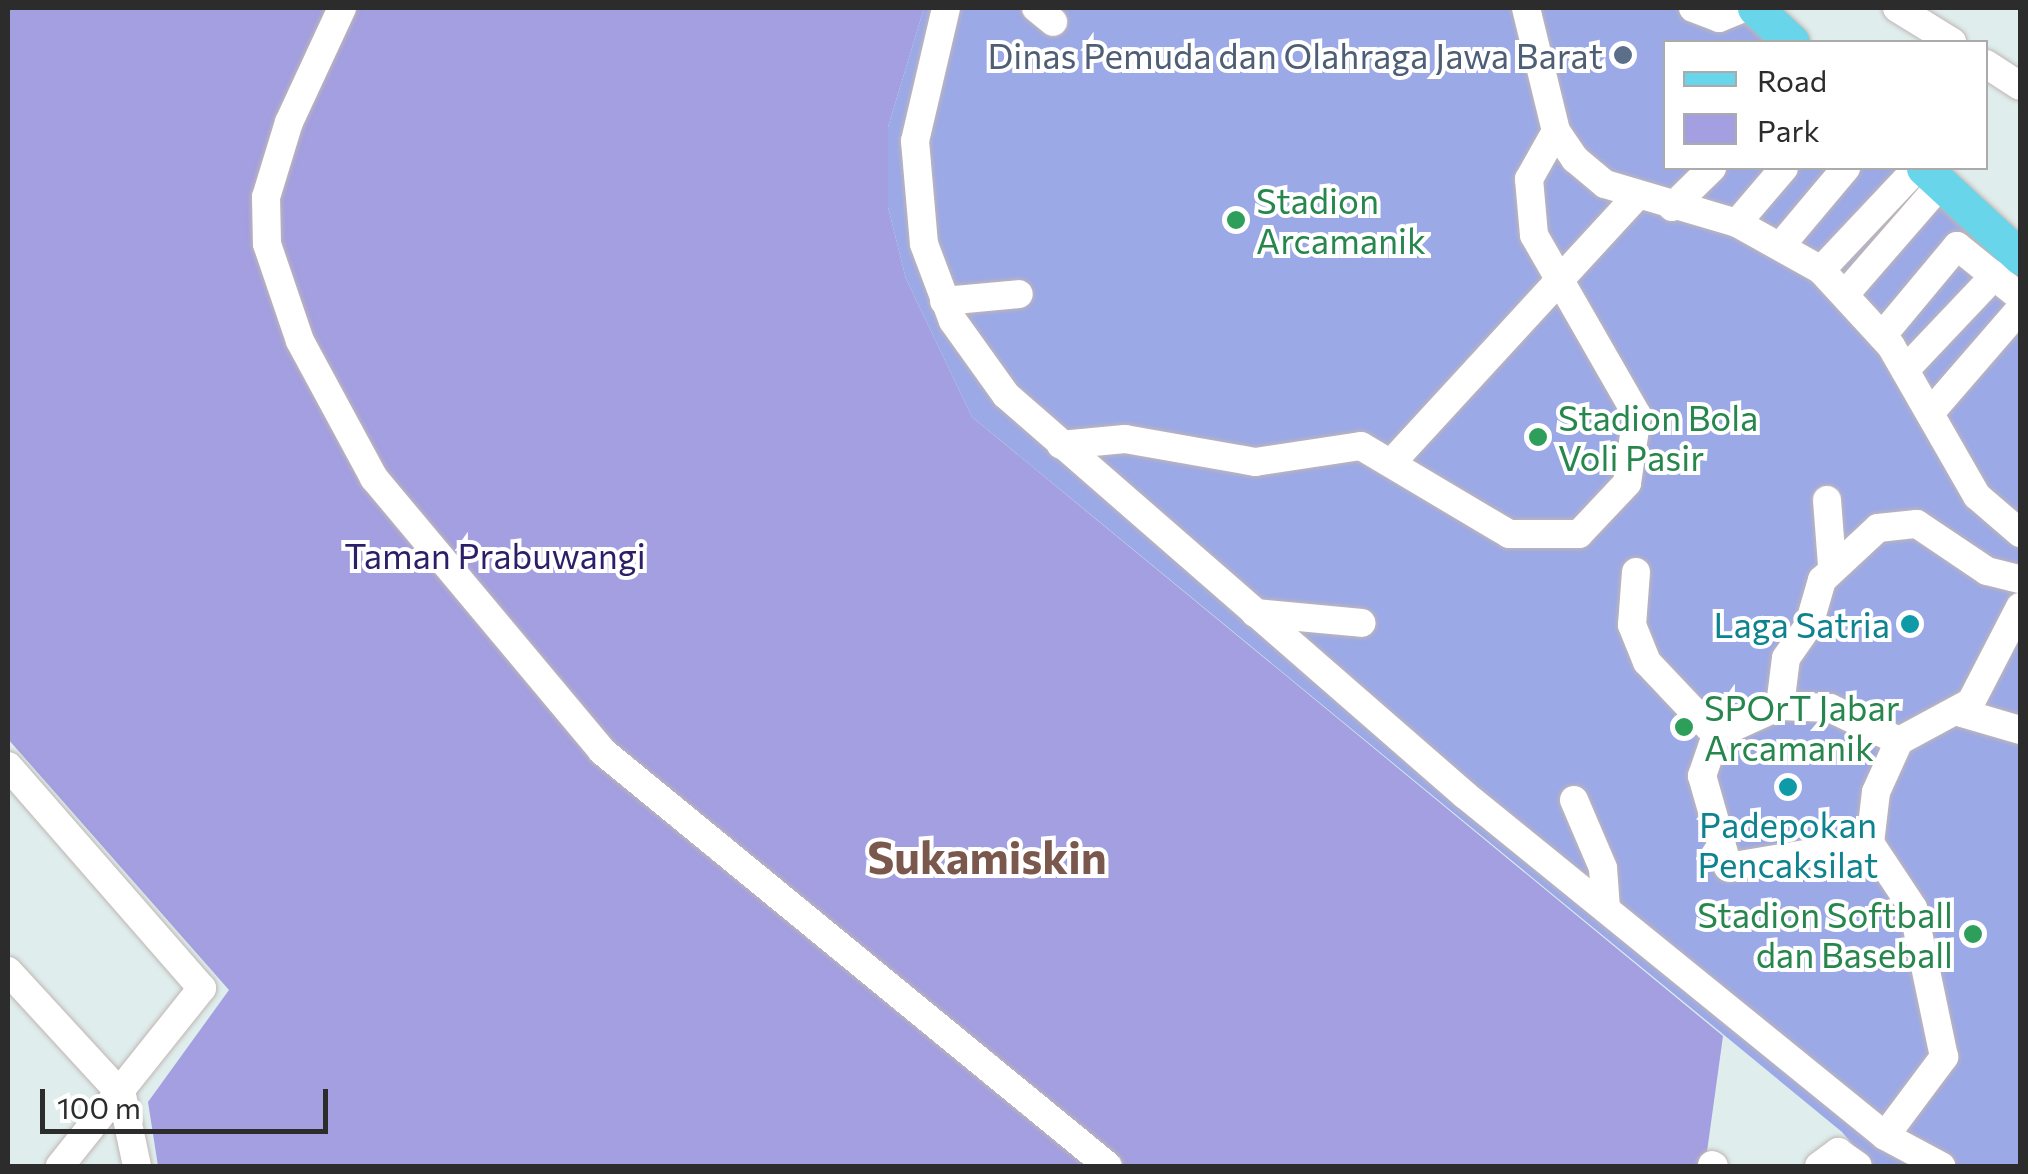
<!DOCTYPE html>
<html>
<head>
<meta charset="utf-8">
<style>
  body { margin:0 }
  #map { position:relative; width:2028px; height:1174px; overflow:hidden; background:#dfedec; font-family:Commissioner,sans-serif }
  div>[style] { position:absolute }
  .green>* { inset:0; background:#a39fe0 }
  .pitch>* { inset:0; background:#9ca9e7 }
  .roads { filter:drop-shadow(0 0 2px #bfb6b3) drop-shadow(0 0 2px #bfb6b3) }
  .minor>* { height:28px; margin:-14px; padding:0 14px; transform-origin:14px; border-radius:14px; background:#fff }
  .major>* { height:35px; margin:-17.5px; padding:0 17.5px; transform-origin:17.5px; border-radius:17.5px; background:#68d5ea }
  .dots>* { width:28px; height:28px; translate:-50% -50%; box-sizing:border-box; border:5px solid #fff; border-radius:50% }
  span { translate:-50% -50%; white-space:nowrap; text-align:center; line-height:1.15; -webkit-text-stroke:8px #fff; paint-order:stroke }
  .service-label { font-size:35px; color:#4e5e75 }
  .right { translate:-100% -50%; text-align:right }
  .leisure-label { font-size:35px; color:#27864d }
  .left { translate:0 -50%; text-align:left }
  .park-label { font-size:35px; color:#2c1f67 }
  .culture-label { font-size:35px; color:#0d838f }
  .district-label { font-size:45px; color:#7b584e; font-weight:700 }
  .frame { position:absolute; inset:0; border:10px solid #2c2c2c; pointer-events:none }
  .legend { position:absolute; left:1663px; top:40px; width:325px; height:130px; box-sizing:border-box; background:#fff; border:2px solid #ababab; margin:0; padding:12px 18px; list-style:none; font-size:30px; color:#2c2c2c }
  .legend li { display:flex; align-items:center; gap:20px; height:50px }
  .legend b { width:50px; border:2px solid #ababab }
  .scale { position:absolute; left:40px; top:1089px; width:288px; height:45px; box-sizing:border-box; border:5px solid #2c2c2c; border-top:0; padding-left:12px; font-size:30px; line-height:35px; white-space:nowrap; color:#2c2c2c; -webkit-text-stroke:8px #fff; paint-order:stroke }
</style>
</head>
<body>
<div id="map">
  <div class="green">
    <div style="clip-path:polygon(8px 8px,924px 8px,888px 127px,888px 207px,906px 279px,972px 417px,1723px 1036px,1705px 1166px,158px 1166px,148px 1102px,229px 990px,8px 739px)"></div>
  </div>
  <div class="pitch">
    <div style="clip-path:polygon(924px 8px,1738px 8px,1774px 42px,1666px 42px,1666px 168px,1906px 168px,2020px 276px,2020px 1166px,1871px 1166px,1842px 1132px,972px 417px,906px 279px,888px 207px,888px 127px)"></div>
  </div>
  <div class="roads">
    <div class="minor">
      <div style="left:342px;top:8px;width:126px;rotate:114.9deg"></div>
      <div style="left:289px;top:122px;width:78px;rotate:107deg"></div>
      <div style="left:266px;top:197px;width:47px;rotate:88.8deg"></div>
      <div style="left:267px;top:244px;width:102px;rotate:71.2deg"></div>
      <div style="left:300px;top:341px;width:156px;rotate:61.6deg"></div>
      <div style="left:374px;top:478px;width:356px;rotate:50.1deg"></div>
      <div style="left:602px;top:751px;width:654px;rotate:39.36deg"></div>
      <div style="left:946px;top:8px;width:137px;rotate:103.1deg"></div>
      <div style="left:915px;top:141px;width:103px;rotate:85deg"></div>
      <div style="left:924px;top:244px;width:82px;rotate:69.4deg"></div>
      <div style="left:953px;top:321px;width:91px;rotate:54.4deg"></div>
      <div style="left:1006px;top:395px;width:609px;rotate:41.07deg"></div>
      <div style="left:1465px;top:795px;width:541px;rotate:39.07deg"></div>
      <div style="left:1885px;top:1136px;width:64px;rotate:28.2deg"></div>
      <div style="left:1036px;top:8px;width:22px;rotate:39deg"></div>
      <div style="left:1526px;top:8px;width:127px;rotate:76.3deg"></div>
      <div style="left:1556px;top:131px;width:34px;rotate:56deg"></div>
      <div style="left:1575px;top:159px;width:39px;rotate:40deg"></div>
      <div style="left:1605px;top:184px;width:138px;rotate:16.5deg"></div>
      <div style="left:1737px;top:223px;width:96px;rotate:29.2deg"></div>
      <div style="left:1821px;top:270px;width:103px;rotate:47.4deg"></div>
      <div style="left:1891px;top:346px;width:173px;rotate:60.2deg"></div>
      <div style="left:1977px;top:496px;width:57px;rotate:40.7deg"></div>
      <div style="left:1693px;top:8px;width:28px;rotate:21deg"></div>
      <div style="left:1719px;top:18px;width:27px;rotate:-22deg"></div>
      <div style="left:1897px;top:8px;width:65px;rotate:31.7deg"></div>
      <div style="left:1986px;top:64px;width:40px;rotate:32.9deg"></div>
      <div style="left:1672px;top:207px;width:56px;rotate:-44.3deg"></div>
      <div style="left:1737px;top:223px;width:72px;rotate:-49.5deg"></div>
      <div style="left:1783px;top:243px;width:98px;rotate:-50deg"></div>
      <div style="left:1821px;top:270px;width:140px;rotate:-46.7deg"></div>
      <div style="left:1847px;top:292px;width:143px;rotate:-49deg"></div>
      <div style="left:944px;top:301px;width:75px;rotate:-5.3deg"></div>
      <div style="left:1882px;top:336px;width:117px;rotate:-50.2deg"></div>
      <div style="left:1957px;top:246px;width:81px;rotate:39deg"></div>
      <div style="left:1905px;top:370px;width:131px;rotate:-46.5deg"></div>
      <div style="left:1930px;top:413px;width:138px;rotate:-49.1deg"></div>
      <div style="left:1061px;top:445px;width:64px;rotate:-5.4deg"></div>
      <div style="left:1125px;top:439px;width:132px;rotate:10deg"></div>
      <div style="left:1255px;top:462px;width:107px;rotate:-8.6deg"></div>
      <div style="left:1361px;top:446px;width:172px;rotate:30.7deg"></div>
      <div style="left:1509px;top:534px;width:70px"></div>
      <div style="left:1579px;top:534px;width:70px;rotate:-46.7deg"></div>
      <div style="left:1627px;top:483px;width:69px;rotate:-81.6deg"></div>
      <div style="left:1637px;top:415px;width:207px;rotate:-119.8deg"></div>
      <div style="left:1534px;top:235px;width:56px;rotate:-95.1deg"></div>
      <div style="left:1529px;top:179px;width:55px;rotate:-60.6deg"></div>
      <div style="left:1394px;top:460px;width:359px;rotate:-47.4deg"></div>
      <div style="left:1827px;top:500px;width:65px;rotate:85.6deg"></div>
      <div style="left:1636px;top:572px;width:53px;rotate:94.3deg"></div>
      <div style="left:1632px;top:625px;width:40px;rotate:68deg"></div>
      <div style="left:1647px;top:662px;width:100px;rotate:46.6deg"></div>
      <div style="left:1255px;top:613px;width:107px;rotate:5.3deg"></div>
      <div style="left:1780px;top:706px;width:48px;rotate:-82.9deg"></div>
      <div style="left:1786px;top:658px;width:40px;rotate:-55.1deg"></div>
      <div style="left:1809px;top:625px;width:47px;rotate:-73.9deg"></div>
      <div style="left:1822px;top:580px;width:76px;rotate:-42.9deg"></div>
      <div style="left:1878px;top:528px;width:39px;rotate:-6deg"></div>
      <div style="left:1917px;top:524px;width:84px;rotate:33.9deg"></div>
      <div style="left:1987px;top:571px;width:34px;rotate:14deg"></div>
      <div style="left:1962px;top:713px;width:60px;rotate:16.3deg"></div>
      <div style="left:8px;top:766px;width:295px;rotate:48.9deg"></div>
      <div style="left:202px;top:988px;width:228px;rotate:128.6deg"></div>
      <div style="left:1574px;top:800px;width:74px;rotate:66.9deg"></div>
      <div style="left:1603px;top:868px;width:41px;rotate:85.8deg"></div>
      <div style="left:1870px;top:843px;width:144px;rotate:170.4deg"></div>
      <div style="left:1728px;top:867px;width:95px;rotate:-105.9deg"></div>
      <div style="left:1702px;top:776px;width:43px;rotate:-71.1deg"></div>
      <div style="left:1716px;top:735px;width:70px;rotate:-24.4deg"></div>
      <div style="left:1780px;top:706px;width:50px;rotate:2.3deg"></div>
      <div style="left:1830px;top:708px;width:76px;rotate:25.6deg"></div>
      <div style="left:8px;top:971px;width:168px;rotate:47.4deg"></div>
      <div style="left:122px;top:1095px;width:73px;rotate:78.1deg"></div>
      <div style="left:1885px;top:1136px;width:99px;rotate:-53.2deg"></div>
      <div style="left:1944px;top:1057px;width:152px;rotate:-101.8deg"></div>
      <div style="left:1913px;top:908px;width:78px;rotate:-123.5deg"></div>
      <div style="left:1870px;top:843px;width:51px;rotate:-83.3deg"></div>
      <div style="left:1876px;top:792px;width:56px;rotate:-65.7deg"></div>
      <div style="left:1899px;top:741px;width:82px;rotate:-28.4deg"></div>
      <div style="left:1971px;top:702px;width:107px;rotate:-62.7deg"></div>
      <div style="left:1712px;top:1165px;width:2px;rotate:27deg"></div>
      <div style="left:1819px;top:1166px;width:24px;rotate:-36deg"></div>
      <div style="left:1838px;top:1152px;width:24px;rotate:35deg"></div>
    </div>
    <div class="major">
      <div style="left:1755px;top:8px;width:50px;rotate:42.6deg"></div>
      <div style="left:1924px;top:168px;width:131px;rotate:42.8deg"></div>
    </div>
  </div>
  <div class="dots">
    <div style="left:1623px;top:55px;background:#5c6f8a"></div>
    <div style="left:1236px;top:220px;background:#2e9e5b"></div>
    <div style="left:1538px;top:437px;background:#2e9e5b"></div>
    <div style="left:1910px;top:624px;background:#0f9aa8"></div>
    <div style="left:1684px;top:727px;background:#2e9e5b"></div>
    <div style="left:1788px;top:787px;background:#0f9aa8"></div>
    <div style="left:1973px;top:934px;background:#2e9e5b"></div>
  </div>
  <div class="service-label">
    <span class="right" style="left:1603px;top:55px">Dinas Pemuda dan Olahraga Jawa Barat</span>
  </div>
  <div class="leisure-label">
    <span class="left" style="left:1256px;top:220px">Stadion<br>Arcamanik</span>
    <span class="left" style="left:1558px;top:437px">Stadion Bola<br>Voli Pasir</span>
    <span class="left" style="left:1704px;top:727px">SPOrT Jabar<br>Arcamanik</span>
    <span class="right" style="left:1953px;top:934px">Stadion Softball<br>dan Baseball</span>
  </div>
  <div class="park-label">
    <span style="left:495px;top:555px">Taman Prabuwangi</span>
  </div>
  <div class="culture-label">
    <span class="right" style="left:1890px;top:624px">Laga Satria</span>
    <span style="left:1788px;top:844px">Padepokan<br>Pencaksilat</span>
  </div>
  <div class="district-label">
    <span style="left:987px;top:856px">Sukamiskin</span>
  </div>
  <div class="frame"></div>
  <ul class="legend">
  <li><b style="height:12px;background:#68d5ea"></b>Road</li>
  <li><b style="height:28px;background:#a39fe0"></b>Park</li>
  </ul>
  <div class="scale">100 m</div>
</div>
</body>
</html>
